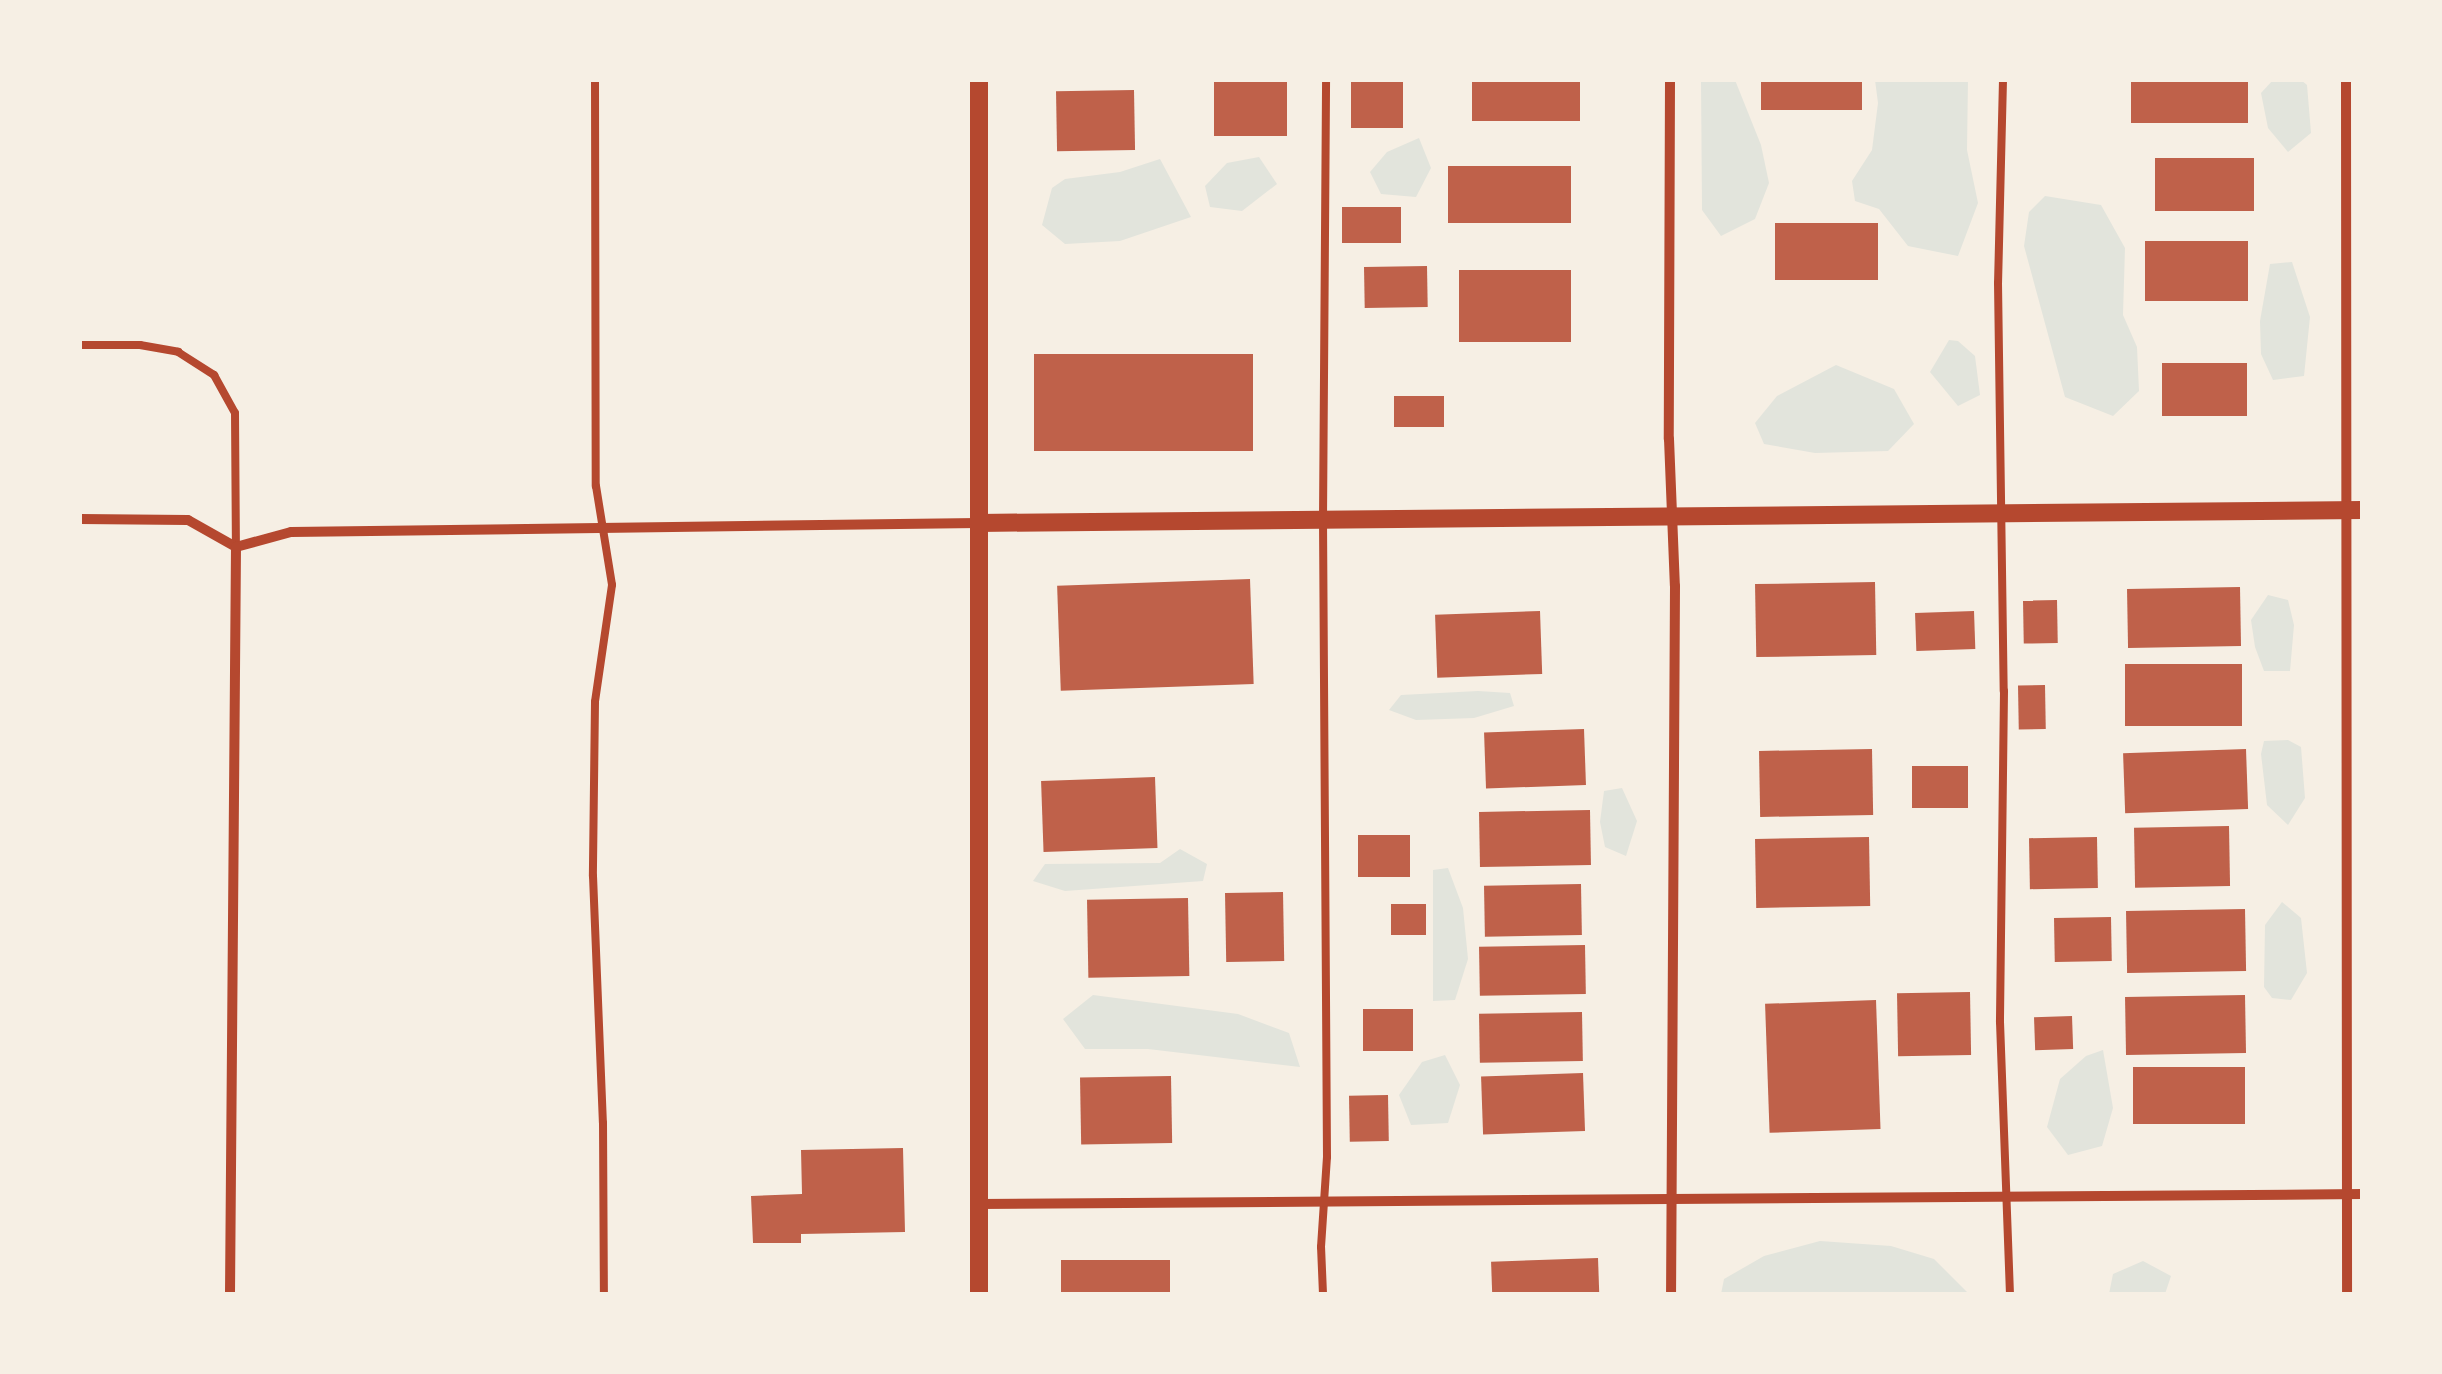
<!DOCTYPE html>
<html>
<head>
<meta charset="utf-8">
<style>
  body { margin:0 }
  #map { position:relative; width:2442px; height:1374px; overflow:hidden; background:#f6efe4; font-family:Mulish,sans-serif }
  div>[style] { position:absolute }
  .green>* { inset:0; background:#e2e4dc }
  .building>* { inset:0; background:#bf614a; transform-origin:0 0 }
  .service>* { height:8px; margin:-4px; padding:0 4px; transform-origin:4px; border-radius:4px; background:#b5482f }
  .minor>* { height:10px; margin:-5px; padding:0 5px; transform-origin:5px; border-radius:5px; background:#b5482f }
  .tertiary>* { height:18px; margin:-9px; padding:0 9px; transform-origin:9px; border-radius:9px; background:#b5482f }
  span { translate:-50% -50%; white-space:nowrap; text-align:center; line-height:1.15; -webkit-text-stroke:10px #f6efe4; paint-order:stroke }
  .frame { position:absolute; inset:0; border:82px solid #f6efe4; pointer-events:none }
</style>
</head>
<body>
<div id="map">
  <div class="green">
    <div style="clip-path:polygon(1701px 80px,1735px 80px,1761px 145px,1769px 183px,1755px 219px,1721px 236px,1702px 210px)"></div>
    <div style="clip-path:polygon(1875px 80px,1968px 80px,1967px 150px,1978px 203px,1958px 256px,1908px 246px,1879px 209px,1855px 201px,1852px 181px,1872px 150px,1878px 103px)"></div>
    <div style="clip-path:polygon(2273px 80px,2301px 80px,2307px 85px,2311px 133px,2288px 152px,2268px 128px,2261px 93px)"></div>
    <div style="clip-path:polygon(1419px 138px,1431px 168px,1416px 197px,1381px 194px,1370px 172px,1387px 152px)"></div>
    <div style="clip-path:polygon(1259px 157px,1277px 184px,1242px 211px,1210px 207px,1205px 186px,1227px 163px)"></div>
    <div style="clip-path:polygon(1160px 159px,1191px 217px,1120px 241px,1065px 244px,1042px 225px,1052px 188px,1065px 179px,1120px 172px)"></div>
    <div style="clip-path:polygon(2045px 196px,2101px 205px,2125px 248px,2123px 315px,2137px 347px,2139px 391px,2113px 416px,2065px 397px,2024px 246px,2029px 212px)"></div>
    <div style="clip-path:polygon(2292px 262px,2310px 317px,2304px 376px,2273px 380px,2261px 354px,2260px 321px,2270px 264px)"></div>
    <div style="clip-path:polygon(1949px 340px,1958px 341px,1975px 356px,1980px 395px,1958px 406px,1930px 372px)"></div>
    <div style="clip-path:polygon(1836px 365px,1894px 389px,1914px 424px,1888px 451px,1815px 453px,1764px 444px,1755px 423px,1777px 396px)"></div>
    <div style="clip-path:polygon(2268px 595px,2288px 600px,2294px 625px,2290px 671px,2264px 671px,2255px 647px,2251px 620px)"></div>
    <div style="clip-path:polygon(1478px 691px,1510px 693px,1514px 706px,1474px 718px,1416px 720px,1389px 710px,1401px 695px)"></div>
    <div style="clip-path:polygon(2288px 740px,2301px 747px,2305px 798px,2288px 825px,2267px 805px,2261px 754px,2264px 741px)"></div>
    <div style="clip-path:polygon(1622px 788px,1637px 821px,1626px 856px,1605px 847px,1600px 822px,1604px 791px)"></div>
    <div style="clip-path:polygon(1180px 849px,1207px 864px,1203px 881px,1065px 891px,1033px 881px,1045px 864px,1160px 863px)"></div>
    <div style="clip-path:polygon(1448px 868px,1463px 908px,1468px 959px,1455px 1000px,1433px 1001px,1433px 870px)"></div>
    <div style="clip-path:polygon(2282px 902px,2301px 918px,2307px 973px,2291px 1000px,2272px 998px,2264px 987px,2265px 925px)"></div>
    <div style="clip-path:polygon(1093px 995px,1238px 1014px,1289px 1033px,1300px 1067px,1148px 1049px,1085px 1049px,1063px 1019px)"></div>
    <div style="clip-path:polygon(2103px 1050px,2113px 1108px,2102px 1146px,2068px 1155px,2047px 1127px,2060px 1079px,2086px 1056px)"></div>
    <div style="clip-path:polygon(1445px 1055px,1460px 1085px,1448px 1123px,1411px 1125px,1399px 1095px,1422px 1062px)"></div>
    <div style="clip-path:polygon(1820px 1241px,1891px 1246px,1934px 1259px,1968px 1293px,1721px 1294px,1724px 1279px,1764px 1256px)"></div>
    <div style="clip-path:polygon(2143px 1261px,2171px 1276px,2165px 1294px,2109px 1294px,2113px 1274px)"></div>
  </div>
  <div class="building">
    <div style="left:1214px;top:80px;width:73px;height:56px"></div>
    <div style="left:1351px;top:80px;width:52px;height:48px"></div>
    <div style="left:1472px;top:80px;width:108px;height:41px"></div>
    <div style="left:1761px;top:80px;width:101px;height:30px"></div>
    <div style="left:2131px;top:80px;width:117px;height:43px"></div>
    <div style="left:1134px;top:90px;width:60px;height:78px;rotate:89deg"></div>
    <div style="left:2155px;top:158px;width:99px;height:53px"></div>
    <div style="left:1448px;top:166px;width:123px;height:57px"></div>
    <div style="left:1342px;top:207px;width:59px;height:36px"></div>
    <div style="left:1775px;top:223px;width:103px;height:57px"></div>
    <div style="left:2145px;top:241px;width:103px;height:60px"></div>
    <div style="left:1427px;top:266px;width:41px;height:63px;rotate:89deg"></div>
    <div style="left:1571px;top:270px;width:72px;height:112px;rotate:90deg"></div>
    <div style="left:1253px;top:354px;width:97px;height:219px;rotate:90deg"></div>
    <div style="left:2162px;top:363px;width:85px;height:53px"></div>
    <div style="left:1394px;top:396px;width:50px;height:31px"></div>
    <div style="left:1250px;top:579px;width:105px;height:193px;rotate:88deg"></div>
    <div style="left:1875px;top:582px;width:73px;height:120px;rotate:89deg"></div>
    <div style="left:2240px;top:587px;width:59px;height:113px;rotate:89deg"></div>
    <div style="left:2057px;top:600px;width:43px;height:34px;rotate:89deg"></div>
    <div style="left:1540px;top:611px;width:63px;height:105px;rotate:88deg"></div>
    <div style="left:1974px;top:611px;width:38px;height:59px;rotate:88deg"></div>
    <div style="left:2242px;top:664px;width:62px;height:117px;rotate:90deg"></div>
    <div style="left:2045px;top:685px;width:44px;height:27px;rotate:89deg"></div>
    <div style="left:1584px;top:729px;width:56px;height:100px;rotate:88deg"></div>
    <div style="left:1872px;top:749px;width:66px;height:113px;rotate:89deg"></div>
    <div style="left:2246px;top:749px;width:60px;height:123px;rotate:88deg"></div>
    <div style="left:1968px;top:766px;width:42px;height:56px;rotate:90deg"></div>
    <div style="left:1155px;top:777px;width:71px;height:114px;rotate:88deg"></div>
    <div style="left:1590px;top:810px;width:55px;height:111px;rotate:89deg"></div>
    <div style="left:2229px;top:826px;width:60px;height:95px;rotate:89deg"></div>
    <div style="left:1410px;top:835px;width:42px;height:52px;rotate:90deg"></div>
    <div style="left:1869px;top:837px;width:69px;height:114px;rotate:89deg"></div>
    <div style="left:2097px;top:837px;width:51px;height:68px;rotate:89deg"></div>
    <div style="left:1581px;top:884px;width:51px;height:97px;rotate:89deg"></div>
    <div style="left:1283px;top:892px;width:69px;height:58px;rotate:89deg"></div>
    <div style="left:1188px;top:898px;width:78px;height:101px;rotate:89deg"></div>
    <div style="left:1391px;top:904px;width:35px;height:31px"></div>
    <div style="left:2245px;top:909px;width:62px;height:119px;rotate:89deg"></div>
    <div style="left:2111px;top:917px;width:44px;height:57px;rotate:89deg"></div>
    <div style="left:1585px;top:945px;width:49px;height:106px;rotate:89deg"></div>
    <div style="left:1970px;top:992px;width:63px;height:73px;rotate:89deg"></div>
    <div style="left:2245px;top:995px;width:58px;height:120px;rotate:89deg"></div>
    <div style="left:1876px;top:1000px;width:129px;height:111px;rotate:88deg"></div>
    <div style="left:1363px;top:1009px;width:50px;height:42px"></div>
    <div style="left:1582px;top:1012px;width:49px;height:103px;rotate:89deg"></div>
    <div style="left:2072px;top:1016px;width:33px;height:38px;rotate:88deg"></div>
    <div style="left:2245px;top:1067px;width:57px;height:112px;rotate:90deg"></div>
    <div style="left:1583px;top:1073px;width:58px;height:102px;rotate:88deg"></div>
    <div style="left:1171px;top:1076px;width:67px;height:91px;rotate:89deg"></div>
    <div style="left:1388px;top:1095px;width:46px;height:39px;rotate:89deg"></div>
    <div style="clip-path:polygon(903px 1148px,905px 1232px,801px 1234px,801px 1243px,753px 1243px,751px 1196px,802px 1194px,801px 1150px)"></div>
    <div style="left:1598px;top:1258px;width:36px;height:107px;rotate:88deg"></div>
    <div style="left:1170px;top:1260px;width:34px;height:109px;rotate:90deg"></div>
  </div>
  <div class="service">
    <div style="left:595px;top:80px;width:406px;rotate:89.9deg"></div>
    <div style="left:596px;top:486px;width:100px;rotate:80.8deg"></div>
    <div style="left:612px;top:585px;width:118px;rotate:98.3deg"></div>
    <div style="left:595px;top:702px;width:174px;rotate:90.7deg"></div>
    <div style="left:593px;top:876px;width:247px;rotate:87.7deg"></div>
    <div style="left:603px;top:1123px;width:171px;rotate:89.7deg"></div>
    <div style="left:2003px;top:80px;width:203px;rotate:91.4deg"></div>
    <div style="left:1998px;top:283px;width:408px;rotate:89.2deg"></div>
    <div style="left:2004px;top:691px;width:331px;rotate:90.7deg"></div>
    <div style="left:2000px;top:1022px;width:272px;rotate:87.9deg"></div>
    <div style="left:80px;top:345px;width:60px"></div>
    <div style="left:140px;top:345px;width:39px;rotate:10deg"></div>
    <div style="left:178px;top:352px;width:43px;rotate:32.6deg"></div>
    <div style="left:214px;top:375px;width:43px;rotate:61.1deg"></div>
    <div style="left:235px;top:413px;width:134px;rotate:89.6deg"></div>
    <div style="left:1323px;top:1294px;width:47px;rotate:-92.4deg"></div>
    <div style="left:1321px;top:1247px;width:90px;rotate:-86.2deg"></div>
    <div style="left:1327px;top:1157px;width:637px;rotate:-90.36deg"></div>
    <div style="left:1323px;top:520px;width:440px;rotate:-89.6deg"></div>
  </div>
  <div class="minor">
    <div style="left:1670px;top:80px;width:359px;rotate:90.2deg"></div>
    <div style="left:1669px;top:439px;width:147px;rotate:87.7deg"></div>
    <div style="left:1675px;top:586px;width:708px;rotate:90.32deg"></div>
    <div style="left:2346px;top:80px;width:1214px;rotate:89.95deg"></div>
    <div style="left:80px;top:519px;width:108px;rotate:0.5deg"></div>
    <div style="left:188px;top:520px;width:55px;rotate:29.4deg"></div>
    <div style="left:236px;top:547px;width:57px;rotate:-15.3deg"></div>
    <div style="left:291px;top:532px;width:687px;rotate:-0.75deg"></div>
    <div style="left:979px;top:1204px;width:1383px;rotate:-0.41deg"></div>
    <div style="left:230px;top:1294px;width:747px;rotate:-89.54deg"></div>
  </div>
  <div class="tertiary">
    <div style="left:978px;top:523px;width:1384px;rotate:-0.54deg"></div>
    <div style="left:979px;top:1294px;width:1214px;rotate:-90deg"></div>
  </div>
  <div class="frame"></div>
</div>
</body>
</html>
